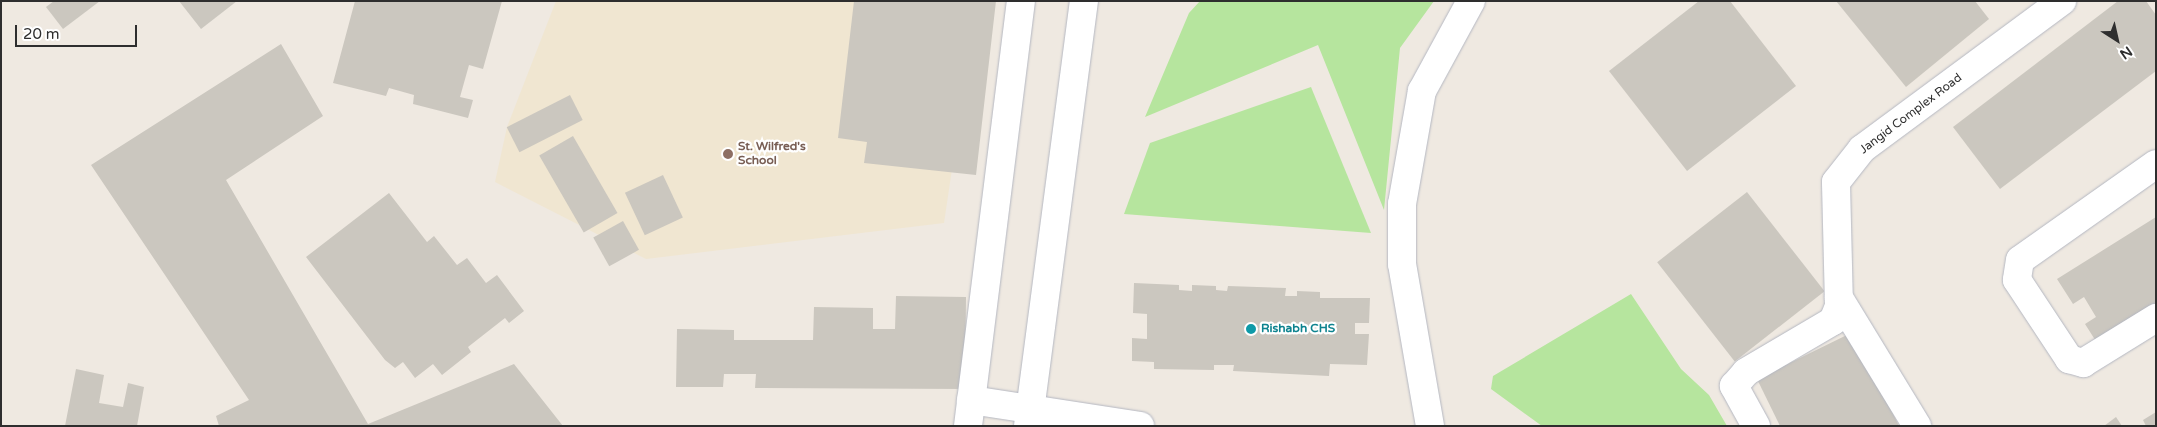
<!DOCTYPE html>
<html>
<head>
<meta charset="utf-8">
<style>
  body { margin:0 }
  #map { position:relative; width:2157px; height:427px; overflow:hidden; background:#efe9e1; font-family:"Varela Round",sans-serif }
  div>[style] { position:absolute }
  .education>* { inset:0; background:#f0e6d1 }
  .green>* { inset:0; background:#b6e59e }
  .building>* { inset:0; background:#cbc7bf; transform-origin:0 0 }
  .roads { filter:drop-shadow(0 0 1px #b4b7c1) drop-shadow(0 0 1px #b4b7c1) }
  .minor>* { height:28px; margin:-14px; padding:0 14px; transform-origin:14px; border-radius:14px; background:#fff }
  .dots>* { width:14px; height:14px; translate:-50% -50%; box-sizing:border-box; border:2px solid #fff; border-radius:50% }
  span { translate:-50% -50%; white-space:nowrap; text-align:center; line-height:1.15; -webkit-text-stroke:4.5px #fff; paint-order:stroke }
  .street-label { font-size:12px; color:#2e2e2e }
  .education-label { font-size:12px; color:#785e54; font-weight:700 }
  .left { translate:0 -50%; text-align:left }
  .culture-label { font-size:12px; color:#0d838f; font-weight:700 }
  .frame { position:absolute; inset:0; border:2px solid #2e2e2e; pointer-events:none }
  .north { position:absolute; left:2092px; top:15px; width:50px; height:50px; -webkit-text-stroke:4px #fff; paint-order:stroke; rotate:145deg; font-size:14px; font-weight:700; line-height:20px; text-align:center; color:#2e2e2e }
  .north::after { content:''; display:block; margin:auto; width:18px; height:22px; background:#2e2e2e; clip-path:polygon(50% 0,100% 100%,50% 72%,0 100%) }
  .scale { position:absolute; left:15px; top:25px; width:122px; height:22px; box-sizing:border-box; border:2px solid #2e2e2e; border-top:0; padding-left:6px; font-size:15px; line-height:18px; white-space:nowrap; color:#2e2e2e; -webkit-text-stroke:4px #fff; paint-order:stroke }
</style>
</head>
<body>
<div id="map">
  <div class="education">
    <div style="clip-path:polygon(556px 1px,977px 1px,944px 223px,646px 259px,495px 182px,507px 127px)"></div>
  </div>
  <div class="green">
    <div style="clip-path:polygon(1200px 1px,1434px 1px,1400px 48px,1384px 210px,1318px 45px,1145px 117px,1189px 13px)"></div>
    <div style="clip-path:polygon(1311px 87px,1371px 233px,1124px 214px,1150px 143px)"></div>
    <div style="clip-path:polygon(1631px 294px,1681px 369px,1709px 395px,1727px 426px,1542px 426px,1491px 389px,1493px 376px)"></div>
  </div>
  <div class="building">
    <div style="clip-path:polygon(54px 1px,100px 1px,63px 29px,46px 7px)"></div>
    <div style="clip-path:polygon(179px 1px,237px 1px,201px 29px)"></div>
    <div style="clip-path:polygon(355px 1px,502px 1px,483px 69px,469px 65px,460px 97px,473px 100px,468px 118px,413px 104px,414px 95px,389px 88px,386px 96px,333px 83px)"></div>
    <div style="clip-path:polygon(854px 1px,996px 1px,976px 175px,864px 163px,867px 142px,838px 138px)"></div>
    <div style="clip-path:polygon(1699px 1px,1730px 1px,1796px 86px,1687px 171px,1609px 71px)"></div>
    <div style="clip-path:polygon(1836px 1px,1975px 1px,1989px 19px,1906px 87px)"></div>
    <div style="clip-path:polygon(2118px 1px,2146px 1px,2156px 15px,2156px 71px,2000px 189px,1953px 127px)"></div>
    <div style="clip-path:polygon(281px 44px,323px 116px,226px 180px,368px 424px,514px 364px,563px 426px,219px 426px,216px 416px,249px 400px,91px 165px)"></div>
    <div style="left:570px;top:95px;width:28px;height:71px;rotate:63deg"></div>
    <div style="left:573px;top:136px;width:89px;height:39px;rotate:60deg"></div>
    <div style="left:663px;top:175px;width:47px;height:42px;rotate:65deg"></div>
    <div style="left:1747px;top:192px;width:126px;height:114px;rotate:52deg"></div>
    <div style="clip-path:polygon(389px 193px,427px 242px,434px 236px,457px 265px,467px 258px,486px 283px,497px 275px,524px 311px,509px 323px,505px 318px,468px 347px,471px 352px,442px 375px,433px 364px,415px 378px,403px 362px,395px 368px,385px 360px,306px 257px)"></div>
    <div style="clip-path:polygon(2156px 217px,2156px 310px,2099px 346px,2085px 324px,2096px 317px,2084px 297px,2073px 304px,2057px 279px)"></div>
    <div style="left:623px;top:221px;width:33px;height:34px;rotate:61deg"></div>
    <div style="clip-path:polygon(1134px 283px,1179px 285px,1179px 290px,1192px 291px,1192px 285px,1216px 286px,1216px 290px,1227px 291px,1228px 286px,1286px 288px,1285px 296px,1297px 296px,1297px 291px,1320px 292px,1320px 298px,1370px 298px,1369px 323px,1355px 323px,1355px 334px,1369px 334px,1367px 365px,1330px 364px,1329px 376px,1233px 371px,1234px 365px,1214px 365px,1214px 370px,1154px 369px,1154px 362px,1132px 361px,1132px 338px,1147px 339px,1147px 314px,1133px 313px)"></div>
    <div style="clip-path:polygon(896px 296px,966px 297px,965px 389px,755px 388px,756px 374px,724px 374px,723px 387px,676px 387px,677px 329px,734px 330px,734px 340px,813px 340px,814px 307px,873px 308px,873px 329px,895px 329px)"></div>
    <div style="clip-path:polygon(1853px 332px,1899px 426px,1780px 426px,1757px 379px)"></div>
    <div style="clip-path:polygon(76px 369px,104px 375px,99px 403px,123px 407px,128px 383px,144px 387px,137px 426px,65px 426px)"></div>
    <div style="clip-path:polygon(2156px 412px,2156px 426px,2146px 426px,2143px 420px)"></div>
    <div style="clip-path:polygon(2116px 417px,2122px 426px,2104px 426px)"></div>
  </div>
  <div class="roads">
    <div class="minor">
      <div style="left:2156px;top:164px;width:166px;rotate:144.8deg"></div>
      <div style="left:2020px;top:260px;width:20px;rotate:99deg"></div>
      <div style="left:2017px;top:280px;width:95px;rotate:56.6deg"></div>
      <div style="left:2069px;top:359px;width:15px;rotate:16deg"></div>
      <div style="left:2083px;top:363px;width:86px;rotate:-31.7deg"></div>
      <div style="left:1839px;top:298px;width:150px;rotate:58.6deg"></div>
      <div style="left:971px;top:400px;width:171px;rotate:8.7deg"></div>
      <div style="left:968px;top:426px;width:428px;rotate:-82.9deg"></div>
      <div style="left:1028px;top:426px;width:429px;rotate:-82.5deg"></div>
      <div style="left:1430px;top:426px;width:164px;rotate:-99.8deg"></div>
      <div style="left:1402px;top:264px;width:60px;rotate:-90deg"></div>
      <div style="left:1402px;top:204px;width:115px;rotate:-80deg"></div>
      <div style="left:1422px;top:91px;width:102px;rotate:-61.4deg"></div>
      <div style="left:1756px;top:426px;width:46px;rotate:-118.8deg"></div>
      <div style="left:1734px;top:386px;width:18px;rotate:-49deg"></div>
      <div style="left:1746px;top:372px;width:101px;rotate:-30.4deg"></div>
      <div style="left:1833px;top:321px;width:16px;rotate:-68deg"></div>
      <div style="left:1839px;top:306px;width:124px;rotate:-91.4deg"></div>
      <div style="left:1836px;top:182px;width:42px;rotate:-51.8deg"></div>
      <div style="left:1862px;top:149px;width:249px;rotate:-36.5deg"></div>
    </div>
  </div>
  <div class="dots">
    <div style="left:728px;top:154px;background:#8d6e63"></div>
    <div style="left:1251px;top:329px;background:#0f9aa8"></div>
  </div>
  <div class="street-label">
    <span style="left:1911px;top:114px;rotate:-37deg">Jangid Complex Road</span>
  </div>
  <div class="education-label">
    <span class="left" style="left:738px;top:154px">St. Wilfred's<br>School</span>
  </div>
  <div class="culture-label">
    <span class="left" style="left:1261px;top:329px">Rishabh CHS</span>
  </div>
  <div class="frame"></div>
  <div class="north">N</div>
  <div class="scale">20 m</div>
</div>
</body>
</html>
